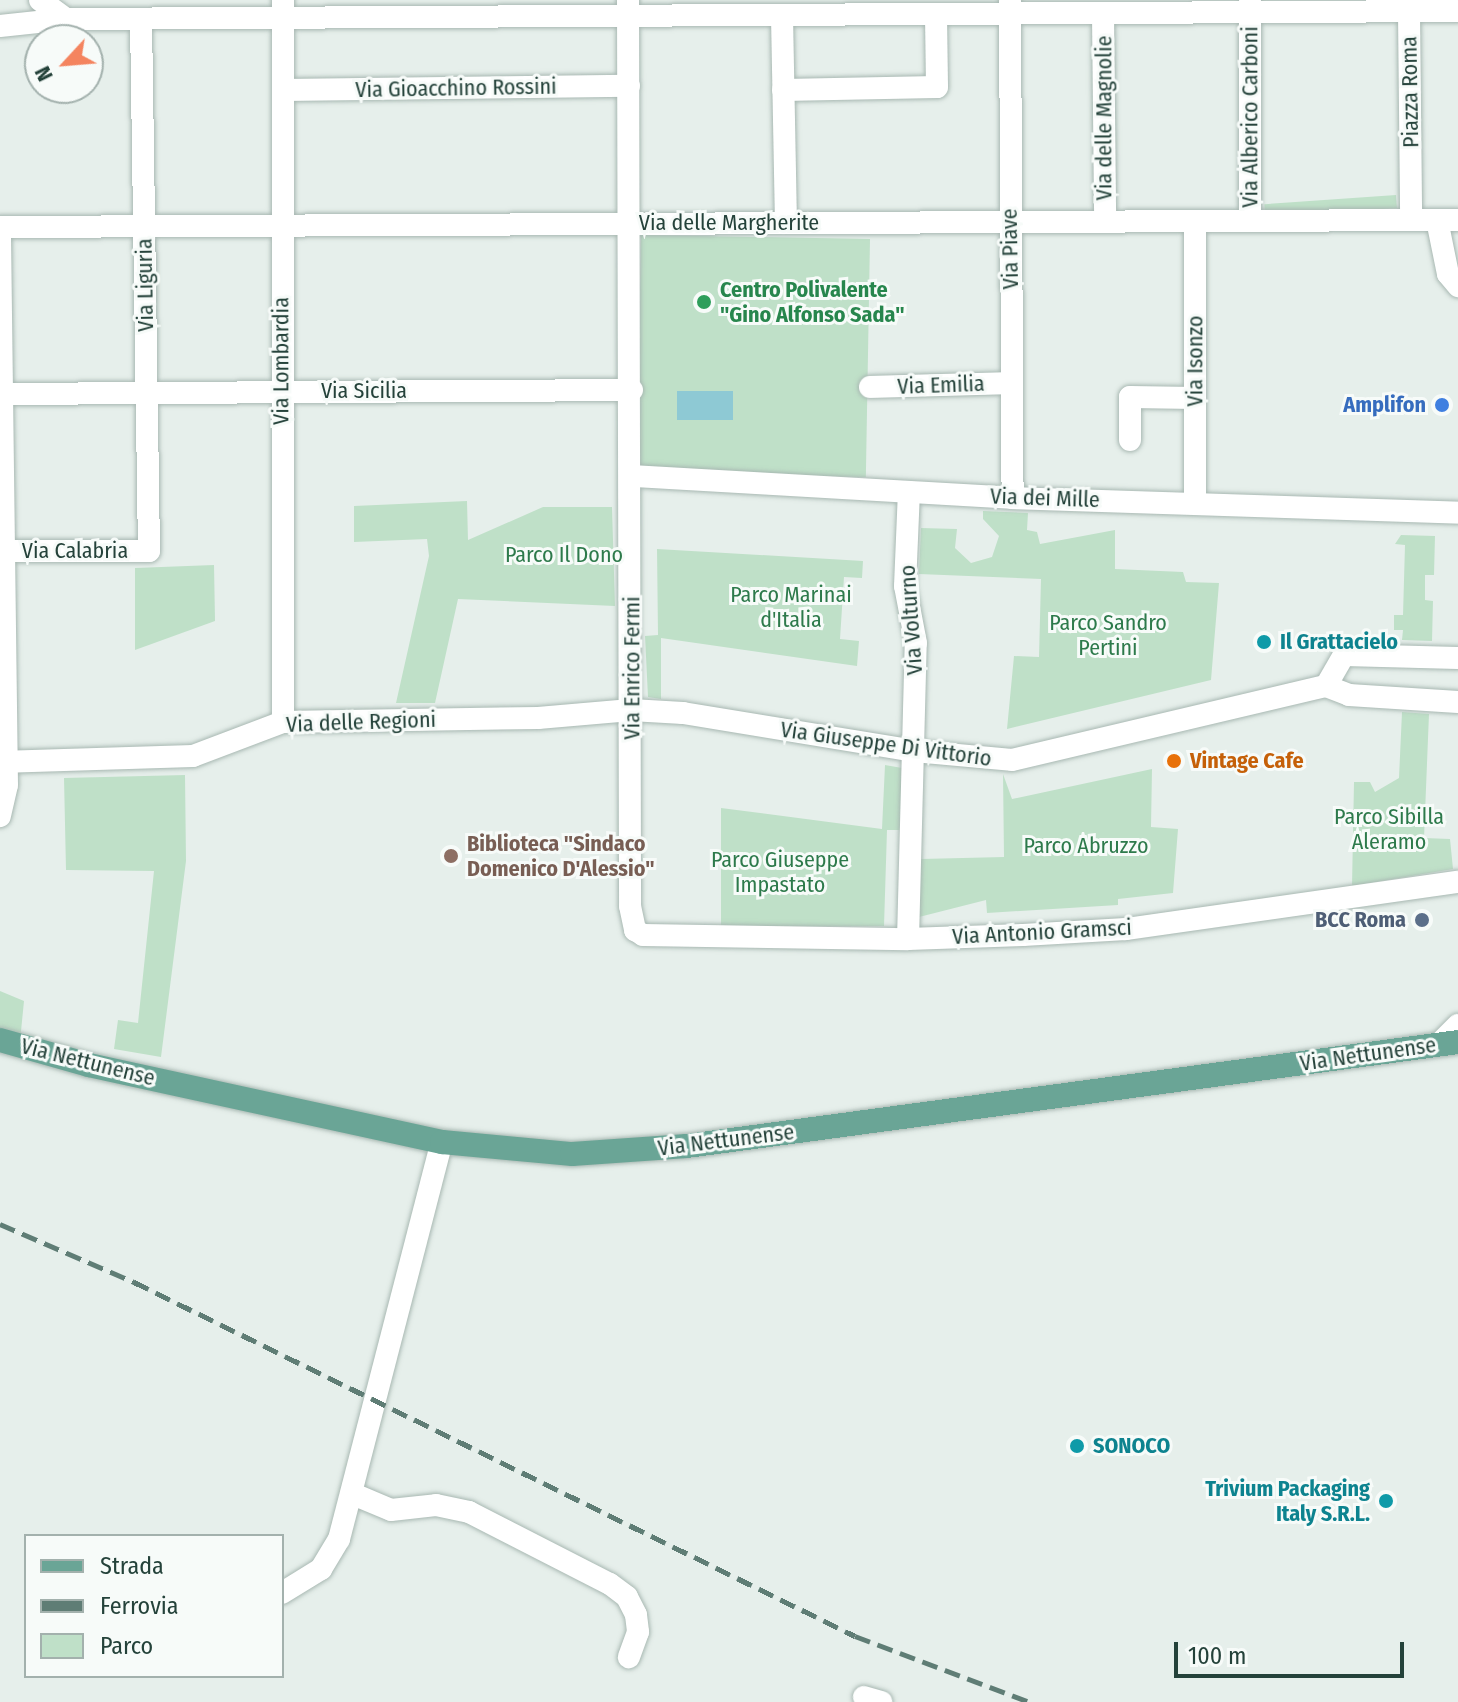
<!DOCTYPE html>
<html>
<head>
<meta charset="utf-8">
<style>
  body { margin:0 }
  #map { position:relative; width:1458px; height:1702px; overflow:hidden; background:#e6efeb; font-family:"Fira Sans Condensed",sans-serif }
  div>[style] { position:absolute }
  .green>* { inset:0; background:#bfe0c8; transform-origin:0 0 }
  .water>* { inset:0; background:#8ec9d4; transform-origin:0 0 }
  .roads { filter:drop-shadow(0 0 2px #a8b8b2) drop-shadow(0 0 2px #a8b8b2) }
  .minor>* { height:22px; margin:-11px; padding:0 11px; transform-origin:11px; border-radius:11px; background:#fff }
  .major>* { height:24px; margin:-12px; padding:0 12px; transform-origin:12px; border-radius:12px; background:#6aa596 }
  .rail>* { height:5px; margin-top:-2.5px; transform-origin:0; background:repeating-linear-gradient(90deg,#5f7d75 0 16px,transparent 0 24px) }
  .dots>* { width:22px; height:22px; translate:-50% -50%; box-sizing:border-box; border:4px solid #f7fbf9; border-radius:50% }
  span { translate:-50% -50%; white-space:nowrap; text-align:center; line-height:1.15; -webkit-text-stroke:6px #f7fbf9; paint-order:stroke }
  .street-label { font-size:22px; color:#24423a }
  .leisure-label { font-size:22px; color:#27864d; font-weight:700 }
  .left { translate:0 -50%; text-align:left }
  .shop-label { font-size:22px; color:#366cbe; font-weight:700 }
  .right { translate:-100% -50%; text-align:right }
  .park-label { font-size:22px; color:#2d7a4b }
  .culture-label { font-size:22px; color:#0d838f; font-weight:700 }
  .food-label { font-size:22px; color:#c56008; font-weight:700 }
  .education-label { font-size:22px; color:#785e54; font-weight:700 }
  .service-label { font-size:22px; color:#4e5e75; font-weight:700 }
  .legend { position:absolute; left:24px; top:1534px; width:260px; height:144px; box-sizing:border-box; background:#f7fbf9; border:2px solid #a3b1ad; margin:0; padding:10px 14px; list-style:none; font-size:24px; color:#24423a }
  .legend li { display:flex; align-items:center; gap:16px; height:40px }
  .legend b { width:40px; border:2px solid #a3b1ad }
  .north { position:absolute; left:24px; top:24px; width:80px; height:80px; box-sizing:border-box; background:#f7fbf9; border:2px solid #a3b1ad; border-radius:50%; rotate:244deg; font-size:22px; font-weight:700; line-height:32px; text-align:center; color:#24423a }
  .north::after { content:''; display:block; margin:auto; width:28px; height:36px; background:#f4845f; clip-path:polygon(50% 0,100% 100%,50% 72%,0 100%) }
  .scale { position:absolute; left:1174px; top:1642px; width:230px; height:36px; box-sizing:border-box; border:4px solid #24423a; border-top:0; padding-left:10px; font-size:24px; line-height:28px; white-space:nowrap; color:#24423a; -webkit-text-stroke:6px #f7fbf9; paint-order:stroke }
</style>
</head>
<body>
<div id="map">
  <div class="green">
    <div style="left:1396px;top:195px;width:13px;height:132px;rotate:86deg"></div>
    <div style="left:870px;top:239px;width:238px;height:229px;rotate:91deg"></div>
    <div style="clip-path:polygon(467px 501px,468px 540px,543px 507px,612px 507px,615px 606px,458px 599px,435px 703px,396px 703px,429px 556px,427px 539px,354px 542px,354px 506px)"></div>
    <div style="clip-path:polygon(983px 511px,1028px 513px,1027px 530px,1037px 532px,1040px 544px,1115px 530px,1115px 569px,1183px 572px,1186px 582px,1219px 583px,1211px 680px,1007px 729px,1014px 656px,1039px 657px,1041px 579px,919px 574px,921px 528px,957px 529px,955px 548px,971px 563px,992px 557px,999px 536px,983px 519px)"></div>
    <div style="clip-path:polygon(1401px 535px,1435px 536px,1434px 575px,1425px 575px,1425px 600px,1433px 601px,1432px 641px,1402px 640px,1403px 630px,1394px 630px,1394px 615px,1403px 615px,1405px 545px,1395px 544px)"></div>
    <div style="clip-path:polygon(657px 549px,863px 561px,862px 578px,844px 577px,840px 639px,859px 641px,857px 666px,661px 638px,661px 699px,648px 697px,645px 636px,658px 635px)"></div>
    <div style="clip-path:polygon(214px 565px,215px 621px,135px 650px,135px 568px)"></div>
    <div style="clip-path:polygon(1402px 712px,1429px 714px,1424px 838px,1450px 839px,1453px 869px,1352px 886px,1354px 782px,1370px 782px,1375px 792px,1399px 778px)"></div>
    <div style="clip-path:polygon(885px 765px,902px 768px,900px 830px,887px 830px,884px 926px,721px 927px,721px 808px,882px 829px)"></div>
    <div style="clip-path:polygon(1152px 769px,1151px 827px,1178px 829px,1173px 893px,1118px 899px,1118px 905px,987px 913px,986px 900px,919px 917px,921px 859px,1004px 857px,1003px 774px,1012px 799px)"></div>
    <div style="clip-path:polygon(185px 775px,186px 861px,161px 1057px,114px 1049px,118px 1020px,138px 1023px,154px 871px,66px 870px,64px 778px)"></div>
    <div style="clip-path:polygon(0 991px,24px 1001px,20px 1041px,0 1034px)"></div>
  </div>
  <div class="water">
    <div style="left:677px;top:391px;width:56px;height:29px"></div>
  </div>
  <div class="roads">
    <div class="minor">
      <div style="left:40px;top:0;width:32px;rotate:36deg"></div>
      <div style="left:628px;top:0;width:906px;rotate:89.87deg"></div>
      <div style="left:630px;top:906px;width:25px;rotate:78deg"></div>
      <div style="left:635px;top:930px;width:9px;rotate:32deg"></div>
      <div style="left:643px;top:935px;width:265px;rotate:0.9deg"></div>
      <div style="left:908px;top:939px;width:115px;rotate:-2deg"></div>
      <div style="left:1023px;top:935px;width:103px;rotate:-3.3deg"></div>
      <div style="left:1126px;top:929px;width:335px;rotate:-8.1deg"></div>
      <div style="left:1010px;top:1px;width:497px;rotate:89.7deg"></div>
      <div style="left:1250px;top:1px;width:219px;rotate:90deg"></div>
      <div style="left:1409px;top:13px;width:207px;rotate:89.4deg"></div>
      <div style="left:1103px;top:14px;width:207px;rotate:89.4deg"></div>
      <div style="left:782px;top:16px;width:207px;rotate:88.9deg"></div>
      <div style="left:0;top:26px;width:66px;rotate:-6.1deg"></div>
      <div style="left:66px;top:19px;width:1392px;rotate:-0.33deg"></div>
      <div style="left:283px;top:90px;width:346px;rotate:-0.7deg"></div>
      <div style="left:783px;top:90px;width:154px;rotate:-1.1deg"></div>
      <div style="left:937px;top:87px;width:72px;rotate:-90.8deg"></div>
      <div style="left:1437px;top:220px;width:55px;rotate:78.5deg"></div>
      <div style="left:1448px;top:274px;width:16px;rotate:50deg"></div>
      <div style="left:0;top:227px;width:1458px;rotate:-0.28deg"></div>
      <div style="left:0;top:236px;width:549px;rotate:89.27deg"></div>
      <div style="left:7px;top:785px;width:32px;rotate:103deg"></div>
      <div style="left:870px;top:387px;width:142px;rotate:-1.6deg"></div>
      <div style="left:0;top:394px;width:632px;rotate:-0.36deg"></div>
      <div style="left:1130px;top:440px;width:43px;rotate:-90deg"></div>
      <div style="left:1130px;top:397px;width:65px;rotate:0.9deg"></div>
      <div style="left:633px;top:476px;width:381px;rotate:3.3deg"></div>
      <div style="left:1013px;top:498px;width:445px;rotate:1.9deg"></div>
      <div style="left:1195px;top:502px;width:281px;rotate:-90deg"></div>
      <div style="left:0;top:551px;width:149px"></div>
      <div style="left:149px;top:551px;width:532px;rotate:-90.86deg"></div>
      <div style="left:1326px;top:686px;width:36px;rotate:-60deg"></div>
      <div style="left:1344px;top:655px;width:114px;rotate:1.5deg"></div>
      <div style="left:283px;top:722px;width:722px;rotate:-90deg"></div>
      <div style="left:0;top:762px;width:193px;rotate:-1.8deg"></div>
      <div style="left:193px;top:756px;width:96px;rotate:-20.7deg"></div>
      <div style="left:283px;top:722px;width:255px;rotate:-0.9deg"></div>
      <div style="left:538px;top:718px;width:93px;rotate:-4.9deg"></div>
      <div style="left:631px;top:710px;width:52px;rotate:3.3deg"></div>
      <div style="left:683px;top:713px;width:234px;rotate:9.3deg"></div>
      <div style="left:914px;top:751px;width:98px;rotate:5.2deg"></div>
      <div style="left:1012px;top:760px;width:323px;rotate:-13.3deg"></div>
      <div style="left:1326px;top:686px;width:25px;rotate:21deg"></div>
      <div style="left:1349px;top:695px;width:109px;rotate:3.7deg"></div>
      <div style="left:908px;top:939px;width:296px;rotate:-88.5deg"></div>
      <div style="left:916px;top:643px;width:58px;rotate:-100.9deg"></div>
      <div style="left:905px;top:586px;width:94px;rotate:-87.6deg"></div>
      <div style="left:1439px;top:1044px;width:27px;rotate:-45deg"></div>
      <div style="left:353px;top:1494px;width:41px;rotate:22.8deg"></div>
      <div style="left:391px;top:1510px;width:45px;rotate:-6.3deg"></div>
      <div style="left:436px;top:1505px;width:34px;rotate:12deg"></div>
      <div style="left:469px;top:1512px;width:158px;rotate:27.1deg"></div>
      <div style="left:610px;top:1584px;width:21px;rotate:37deg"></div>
      <div style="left:627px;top:1597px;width:20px;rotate:63deg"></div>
      <div style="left:636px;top:1615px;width:17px;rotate:83deg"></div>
      <div style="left:638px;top:1632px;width:27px;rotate:110deg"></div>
      <div style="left:282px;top:1593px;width:46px;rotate:-31.6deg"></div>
      <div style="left:321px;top:1569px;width:35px;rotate:-59deg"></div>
      <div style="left:339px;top:1539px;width:410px;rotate:-75.5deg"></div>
      <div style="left:864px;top:1697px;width:18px;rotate:16deg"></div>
    </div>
    <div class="major">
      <div style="left:0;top:1040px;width:92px;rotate:15.7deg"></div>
      <div style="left:89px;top:1065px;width:361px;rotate:12.3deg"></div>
      <div style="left:442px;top:1142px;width:131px;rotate:5.3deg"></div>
      <div style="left:572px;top:1154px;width:115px;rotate:-4deg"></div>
      <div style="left:687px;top:1146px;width:778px;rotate:-7.68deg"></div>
    </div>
  </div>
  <div class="rail">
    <div style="left:0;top:1224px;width:146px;rotate:23.4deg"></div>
    <div style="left:134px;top:1282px;width:803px;rotate:26.15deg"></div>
    <div style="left:855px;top:1636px;width:187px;rotate:20.7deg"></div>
  </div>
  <div class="dots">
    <div style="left:704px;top:302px;background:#2e9e5b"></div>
    <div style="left:1442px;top:405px;background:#3f7fe0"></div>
    <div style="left:1264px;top:642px;background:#0f9aa8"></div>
    <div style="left:1174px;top:761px;background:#e8710a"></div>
    <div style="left:451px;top:856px;background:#8d6e63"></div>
    <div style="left:1422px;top:920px;background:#5c6f8a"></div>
    <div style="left:1077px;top:1446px;background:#0f9aa8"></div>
    <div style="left:1386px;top:1501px;background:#0f9aa8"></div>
  </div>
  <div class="street-label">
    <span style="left:456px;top:88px;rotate:-1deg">Via Gioacchino Rossini</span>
    <span style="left:1410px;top:92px;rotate:-91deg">Piazza Roma</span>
    <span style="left:1250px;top:117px;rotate:-90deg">Via Alberico Carboni</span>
    <span style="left:1104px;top:118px;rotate:-90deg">Via delle Magnolie</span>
    <span style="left:729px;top:223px">Via delle Margherite</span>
    <span style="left:1010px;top:249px;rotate:-91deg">Via Piave</span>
    <span style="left:145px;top:285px;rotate:-91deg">Via Liguria</span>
    <span style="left:281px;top:361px;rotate:-90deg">Via Lombardia</span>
    <span style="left:1195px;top:361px;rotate:-90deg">Via Isonzo</span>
    <span style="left:941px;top:385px;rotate:-2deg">Via Emilia</span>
    <span style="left:364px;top:391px">Via Sicilia</span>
    <span style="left:1045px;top:498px;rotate:2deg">Via dei Mille</span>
    <span style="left:75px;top:551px">Via Calabria</span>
    <span style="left:911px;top:620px;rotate:-94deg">Via Volturno</span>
    <span style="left:632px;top:668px;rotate:-90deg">Via Enrico Fermi</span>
    <span style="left:361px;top:722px;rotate:-2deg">Via delle Regioni</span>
    <span style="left:886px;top:744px;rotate:8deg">Via Giuseppe Di Vittorio</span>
    <span style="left:1042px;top:932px;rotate:-3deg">Via Antonio Gramsci</span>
    <span style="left:1368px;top:1054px;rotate:-8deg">Via Nettunense</span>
    <span style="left:88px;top:1062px;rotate:14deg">Via Nettunense</span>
    <span style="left:726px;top:1140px;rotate:-7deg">Via Nettunense</span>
  </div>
  <div class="leisure-label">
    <span class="left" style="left:720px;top:302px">Centro Polivalente<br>"Gino Alfonso Sada"</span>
  </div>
  <div class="shop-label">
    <span class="right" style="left:1426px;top:405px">Amplifon</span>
  </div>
  <div class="park-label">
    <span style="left:564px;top:555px">Parco Il Dono</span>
    <span style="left:791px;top:607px">Parco Marinai<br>d'Italia</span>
    <span style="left:1108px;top:635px">Parco Sandro<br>Pertini</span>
    <span style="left:1389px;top:829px">Parco Sibilla<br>Aleramo</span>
    <span style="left:1086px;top:846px">Parco Abruzzo</span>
    <span style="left:780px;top:872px">Parco Giuseppe<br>Impastato</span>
  </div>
  <div class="culture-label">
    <span class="left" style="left:1280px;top:642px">Il Grattacielo</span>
    <span class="left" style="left:1093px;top:1446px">SONOCO</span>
    <span class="right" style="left:1370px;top:1501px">Trivium Packaging<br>Italy S.R.L.</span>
  </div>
  <div class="food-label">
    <span class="left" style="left:1190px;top:761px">Vintage Cafe</span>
  </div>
  <div class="education-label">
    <span class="left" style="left:467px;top:856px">Biblioteca "Sindaco<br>Domenico D'Alessio"</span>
  </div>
  <div class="service-label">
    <span class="right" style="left:1406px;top:920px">BCC Roma</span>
  </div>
  <ul class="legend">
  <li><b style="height:10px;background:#6aa596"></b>Strada</li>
  <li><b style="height:10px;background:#5f7d75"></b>Ferrovia</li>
  <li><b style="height:22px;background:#bfe0c8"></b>Parco</li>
  </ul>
  <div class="north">N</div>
  <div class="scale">100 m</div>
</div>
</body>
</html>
